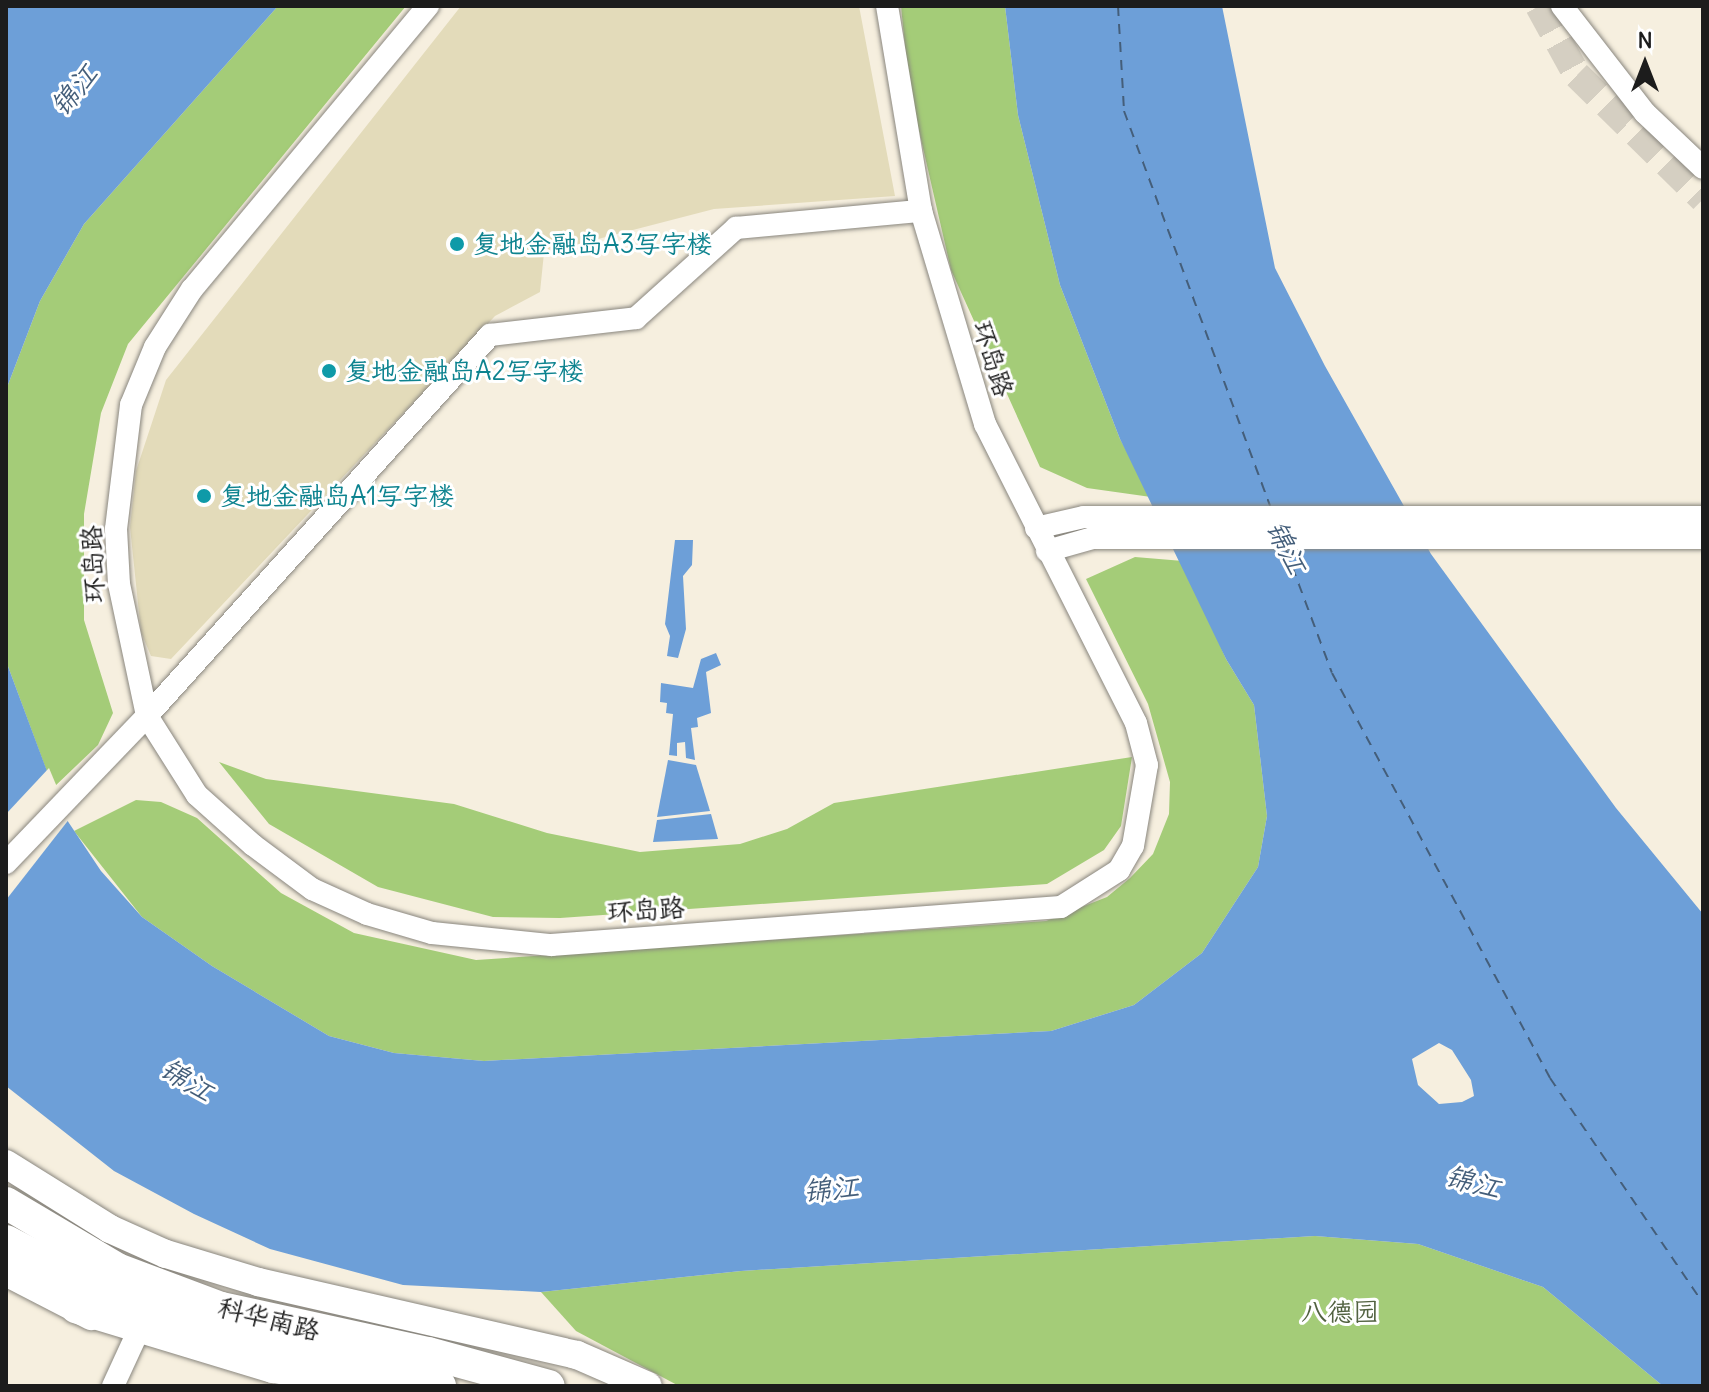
<!DOCTYPE html>
<html>
<head>
<meta charset="utf-8">
<style>
  body { margin:0 }
  #map { position:relative; width:1709px; height:1392px; overflow:hidden; background:#f6efdf; font-family:Delius,"LXGW WenKai TC",sans-serif }
  div>[style] { position:absolute }
  .built>* { inset:0; background:#e3dbba }
  .green>* { inset:0; background:#a4cc78 }
  .water>* { inset:0; background:#6d9fd8 }
  .pier>* { inset:0; background:#f6efdf }
  .ferry>* { height:2px; margin-top:-1px; transform-origin:0; background:repeating-linear-gradient(90deg,#445e7a 0 10px,transparent 0 18px) }
  .major-tunnel>* { height:28px; margin-top:-14px; transform-origin:0; background:repeating-linear-gradient(90deg,#d5cfc2 0 28px,transparent 0 42px) }
  .roads { filter:drop-shadow(0 0 2px #89867e) drop-shadow(0 0 2px #89867e) }
  .minor>* { height:22px; margin:-11px; padding:0 11px; transform-origin:11px; border-radius:11px; background:#fff }
  .major>* { height:28px; margin:-14px; padding:0 14px; transform-origin:14px; border-radius:14px; background:#fff }
  .highway>* { height:32px; margin:-16px; padding:0 16px; transform-origin:16px; border-radius:16px; background:#fff }
  .dots>* { width:22px; height:22px; translate:-50% -50%; box-sizing:border-box; border:4px solid #fff; border-radius:50% }
  span { translate:-50% -50%; white-space:nowrap; text-align:center; line-height:1.15; -webkit-text-stroke:6px #fff; paint-order:stroke }
  .culture-label { font-size:26px; color:#0d838f }
  .left { translate:0 -50%; text-align:left }
  .street-label { font-size:26px; color:#1c1c1c }
  .park-label { font-size:26px; color:#526241 }
  .water-label { font-size:28px; color:#445e7a; font-style:italic }
  .frame { position:absolute; inset:0; border:8px solid #1c1c1c; pointer-events:none }
  .north { position:absolute; left:1605px; top:24px; width:80px; height:80px; -webkit-text-stroke:6px #fff; paint-order:stroke; rotate:0deg; font-size:22px; font-weight:700; line-height:32px; text-align:center; color:#1c1c1c }
  .north::after { content:''; display:block; margin:auto; width:28px; height:36px; background:#1c1c1c; clip-path:polygon(50% 0,100% 100%,50% 72%,0 100%) }
</style>
</head>
<body>
<div id="map">
  <div class="built">
    <div style="clip-path:polygon(461px 6px,859px 6px,895px 196px,714px 209px,544px 253px,540px 292px,495px 316px,171px 659px,151px 656px,141px 632px,130px 527px,136px 471px,166px 380px)"></div>
  </div>
  <div class="green">
    <div style="clip-path:polygon(278px 6px,406px 6px,128px 344px,101px 413px,84px 514px,84px 620px,113px 713px,98px 745px,53px 788px,6px 661px,6px 390px,40px 301px,84px 224px)"></div>
    <div style="clip-path:polygon(901px 6px,1005px 6px,1018px 115px,1060px 285px,1120px 439px,1151px 497px,1087px 488px,1040px 467px,951px 270px,909px 87px)"></div>
    <div style="clip-path:polygon(1135px 557px,1183px 561px,1226px 659px,1254px 705px,1267px 816px,1258px 867px,1202px 953px,1134px 1005px,1051px 1031px,484px 1061px,394px 1053px,329px 1036px,212px 966px,142px 917px,74px 831px,136px 800px,161px 802px,197px 818px,281px 893px,354px 933px,476px 960px,1046px 921px,1107px 897px,1130px 878px,1153px 854px,1169px 814px,1170px 782px,1148px 704px,1086px 579px)"></div>
    <div style="clip-path:polygon(1132px 757px,1121px 826px,1104px 850px,1047px 884px,560px 918px,493px 917px,378px 887px,269px 824px,219px 762px,266px 779px,454px 804px,547px 833px,640px 852px,740px 844px,787px 829px,834px 803px)"></div>
    <div style="clip-path:polygon(1315px 1236px,1418px 1244px,1543px 1287px,1663px 1386px,679px 1386px,576px 1331px,541px 1292px,741px 1271px)"></div>
  </div>
  <div class="water">
    <div style="clip-path:polygon(6px 6px,278px 6px,84px 224px,40px 301px,6px 390px)"></div>
    <div style="clip-path:polygon(evenodd,1005px 6px,1222px 6px,1275px 268px,1325px 366px,1431px 554px,1616px 808px,1703px 914px,1703px 1386px,1663px 1386px,1543px 1287px,1418px 1244px,1315px 1236px,741px 1271px,541px 1292px,403px 1285px,270px 1249px,194px 1214px,114px 1171px,6px 1086px,6px 661px,63px 814px,101px 871px,142px 917px,212px 966px,329px 1036px,394px 1053px,484px 1061px,1051px 1031px,1134px 1005px,1202px 953px,1258px 867px,1267px 816px,1254px 705px,1226px 659px,1120px 439px,1060px 285px,1018px 115px,1005px 6px,1439px 1043px,1452px 1050px,1471px 1080px,1474px 1096px,1462px 1102px,1439px 1104px,1418px 1085px,1412px 1059px,1439px 1043px)"></div>
    <div style="clip-path:polygon(675px 540px,693px 540px,692px 565px,683px 576px,686px 629px,678px 658px,667px 656px,670px 636px,665px 624px)"></div>
    <div style="clip-path:polygon(716px 653px,721px 665px,706px 672px,711px 713px,697px 718px,698px 727px,691px 728px,695px 760px,686px 758px,685px 742px,677px 743px,677px 756px,669px 755px,673px 714px,666px 713px,667px 703px,660px 702px,661px 683px,693px 688px,701px 659px)"></div>
    <div style="clip-path:polygon(668px 760px,696px 765px,710px 811px,657px 817px)"></div>
    <div style="clip-path:polygon(711px 814px,718px 839px,653px 842px,657px 820px)"></div>
  </div>
  <div class="pier">
    <div style="clip-path:polygon(49px 768px,70px 818px,6px 900px,6px 814px)"></div>
  </div>
  <div class="ferry">
    <div style="left:1118px;top:6px;width:105px;rotate:86.7deg"></div>
    <div style="left:1124px;top:111px;width:421px;rotate:69.7deg"></div>
    <div style="left:1286px;top:550px;width:131px;rotate:69.5deg"></div>
    <div style="left:1332px;top:673px;width:460px;rotate:61.7deg"></div>
    <div style="left:1550px;top:1078px;width:272px;rotate:55.8deg"></div>
  </div>
  <div class="major-tunnel">
    <div style="left:1539px;top:6px;width:79px;rotate:61.2deg"></div>
    <div style="left:1577px;top:75px;width:177px;rotate:44.5deg"></div>
  </div>
  <div class="roads">
    <div class="minor">
      <div style="left:428px;top:6px;width:368px;rotate:129.8deg"></div>
      <div style="left:192px;top:289px;width:69px;rotate:122.5deg"></div>
      <div style="left:155px;top:347px;width:63px;rotate:112.5deg"></div>
      <div style="left:131px;top:405px;width:125px;rotate:96.9deg"></div>
      <div style="left:116px;top:529px;width:55px;rotate:86.9deg"></div>
      <div style="left:119px;top:584px;width:135px;rotate:78deg"></div>
      <div style="left:147px;top:716px;width:93px;rotate:57.7deg"></div>
      <div style="left:197px;top:795px;width:75px;rotate:41.8deg"></div>
      <div style="left:253px;top:845px;width:74px;rotate:36.7deg"></div>
      <div style="left:312px;top:889px;width:60px;rotate:24.4deg"></div>
      <div style="left:367px;top:914px;width:68px;rotate:16.3deg"></div>
      <div style="left:432px;top:933px;width:120px;rotate:5.8deg"></div>
      <div style="left:551px;top:945px;width:511px;rotate:-4.26deg"></div>
      <div style="left:1061px;top:907px;width:69px;rotate:-32.5deg"></div>
      <div style="left:1119px;top:870px;width:28px;rotate:-60deg"></div>
      <div style="left:1133px;top:846px;width:82px;rotate:-80.2deg"></div>
      <div style="left:1147px;top:765px;width:43px;rotate:-104.7deg"></div>
      <div style="left:1136px;top:723px;width:335px;rotate:-116.8deg"></div>
      <div style="left:985px;top:424px;width:222px;rotate:-106.7deg"></div>
      <div style="left:921px;top:211px;width:208px;rotate:-99.4deg"></div>
      <div style="left:1562px;top:6px;width:135px;rotate:52.2deg"></div>
      <div style="left:1645px;top:113px;width:80px;rotate:43.5deg"></div>
      <div style="left:1036px;top:528px;width:49px;rotate:-12.9deg"></div>
      <div style="left:1084px;top:517px;width:619px"></div>
      <div style="left:1047px;top:551px;width:48px;rotate:-15.8deg"></div>
      <div style="left:1093px;top:538px;width:610px"></div>
      <div style="left:6px;top:863px;width:204px;rotate:-46.2deg"></div>
      <div style="left:147px;top:716px;width:513px;rotate:-48deg"></div>
      <div style="left:490px;top:335px;width:147px;rotate:-6.6deg"></div>
      <div style="left:636px;top:318px;width:135px;rotate:-42deg"></div>
      <div style="left:736px;top:228px;width:186px;rotate:-5.3deg"></div>
      <div style="left:113px;top:1386px;width:55px;rotate:-65.3deg"></div>
    </div>
    <div class="major">
      <div style="left:6px;top:1164px;width:123px;rotate:32deg"></div>
      <div style="left:110px;top:1229px;width:61px;rotate:24.1deg"></div>
      <div style="left:166px;top:1254px;width:96px;rotate:16.9deg"></div>
      <div style="left:258px;top:1282px;width:327px;rotate:12.9deg"></div>
      <div style="left:577px;top:1355px;width:77px;rotate:23.6deg"></div>
      <div style="left:6px;top:1272px;width:96px;rotate:27.4deg"></div>
      <div style="left:75px;top:1309px;width:207px;rotate:16.9deg"></div>
      <div style="left:273px;top:1369px;width:104px;rotate:8.8deg"></div>
    </div>
    <div class="highway">
      <div style="left:6px;top:1203px;width:129px;rotate:30.7deg"></div>
      <div style="left:117px;top:1269px;width:111px;rotate:20.6deg"></div>
      <div style="left:221px;top:1308px;width:212px;rotate:12.3deg"></div>
      <div style="left:428px;top:1353px;width:125px;rotate:15.3deg"></div>
      <div style="left:6px;top:1241px;width:87px;rotate:27.5deg"></div>
      <div style="left:83px;top:1281px;width:119px;rotate:22.7deg"></div>
      <div style="left:193px;top:1327px;width:254px;rotate:13.4deg"></div>
    </div>
  </div>
  <div class="dots">
    <div style="left:457px;top:244px;background:#0f9aa8"></div>
    <div style="left:329px;top:371px;background:#0f9aa8"></div>
    <div style="left:204px;top:496px;background:#0f9aa8"></div>
  </div>
  <div class="culture-label">
    <span class="left" style="left:473px;top:244px">复地金融岛A3写字楼</span>
    <span class="left" style="left:345px;top:371px">复地金融岛A2写字楼</span>
    <span class="left" style="left:220px;top:496px">复地金融岛A1写字楼</span>
  </div>
  <div class="street-label">
    <span style="left:993px;top:359px;rotate:72deg">环岛路</span>
    <span style="left:93px;top:564px;rotate:-93deg">环岛路</span>
    <span style="left:646px;top:910px;rotate:-4deg">环岛路</span>
    <span style="left:269px;top:1319px;rotate:14deg">科华南路</span>
  </div>
  <div class="park-label">
    <span style="left:1340px;top:1312px">八德园</span>
  </div>
  <div class="water-label">
    <span style="left:74px;top:90px;rotate:-51deg">锦江</span>
    <span style="left:1287px;top:547px;rotate:64deg">锦江</span>
    <span style="left:187px;top:1080px;rotate:31deg">锦江</span>
    <span style="left:1473px;top:1182px;rotate:15deg">锦江</span>
    <span style="left:831px;top:1189px;rotate:-5deg">锦江</span>
  </div>
  <div class="frame"></div>
  <div class="north">N</div>
</div>
</body>
</html>
